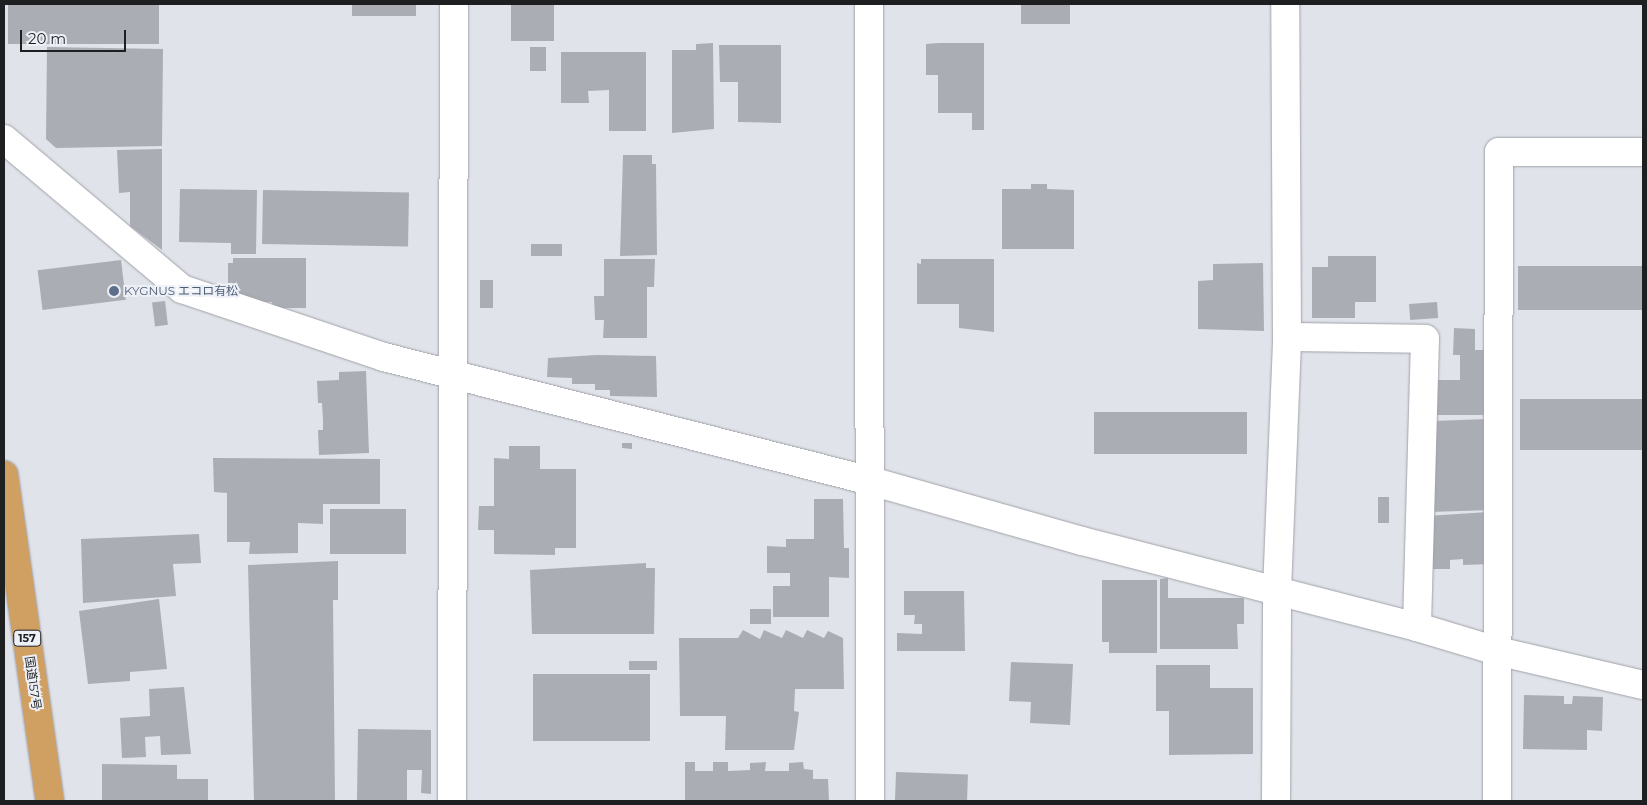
<!DOCTYPE html>
<html>
<head>
<meta charset="utf-8">
<style>
  body { margin:0 }
  #map { position:relative; width:1647px; height:805px; overflow:hidden; background:#e1e3ea; font-family:Montserrat,"Noto Sans JP",sans-serif }
  div>[style] { position:absolute }
  .building>* { inset:0; background:#abadb4; transform-origin:0 0 }
  .roads { filter:drop-shadow(0 0 1px #a0a2a9) drop-shadow(0 0 1px #a0a2a9) }
  .street>* { height:28px; margin:-14px; padding:0 14px; transform-origin:14px; border-radius:14px; background:#fff }
  .highway>* { height:28px; margin:-14px; padding:0 14px; transform-origin:14px; border-radius:14px; background:#d0a063 }
  .dots>* { width:14px; height:14px; translate:-50% -50%; box-sizing:border-box; border:2px solid #eef0f7; border-radius:50% }
  span { translate:-50% -50%; white-space:nowrap; text-align:center; line-height:1.15; -webkit-text-stroke:4px #eef0f7; paint-order:stroke }
  .shield-label span { padding:1px 4px; background:#eef0f7; border:1px solid; border-radius:4px; -webkit-text-stroke-width:0 }
  .shield-label { font-size:11px; color:#1e1f21; font-weight:700 }
  .service-label { font-size:12px; color:#4e5e75 }
  .left { translate:0 -50%; text-align:left }
  .street-label { font-size:12px; color:#1e1f21 }
  .frame { position:absolute; inset:0; border:5px solid #1e1f21; pointer-events:none }
  .scale { position:absolute; left:20px; top:30px; width:106px; height:22px; box-sizing:border-box; border:2px solid #1e1f21; border-top:0; padding-left:6px; font-size:15px; line-height:18px; white-space:nowrap; color:#1e1f21; -webkit-text-stroke:4px #eef0f7; paint-order:stroke }
</style>
</head>
<body>
<div id="map">
  <div class="building">
    <div style="left:8px;top:4px;width:151px;height:40px"></div>
    <div style="left:352px;top:4px;width:64px;height:12px"></div>
    <div style="left:511px;top:4px;width:43px;height:37px"></div>
    <div style="left:1021px;top:4px;width:49px;height:20px"></div>
    <div style="clip-path:polygon(713px 43px,714px 129px,672px 133px,672px 50px,696px 50px,696px 44px)"></div>
    <div style="clip-path:polygon(939px 43px,984px 43px,984px 130px,972px 130px,972px 113px,938px 113px,938px 75px,926px 75px,926px 44px)"></div>
    <div style="clip-path:polygon(719px 45px,781px 45px,781px 123px,738px 122px,738px 82px,720px 82px)"></div>
    <div style="clip-path:polygon(47px 47px,163px 49px,162px 146px,56px 148px,46px 139px)"></div>
    <div style="left:530px;top:47px;width:16px;height:24px"></div>
    <div style="clip-path:polygon(561px 52px,646px 52px,646px 131px,609px 131px,609px 90px,588px 91px,589px 103px,561px 103px)"></div>
    <div style="clip-path:polygon(162px 149px,162px 250px,130px 226px,130px 192px,119px 193px,117px 150px)"></div>
    <div style="clip-path:polygon(623px 155px,652px 155px,652px 164px,656px 164px,657px 255px,620px 256px)"></div>
    <div style="clip-path:polygon(1031px 184px,1047px 184px,1047px 189px,1074px 190px,1074px 249px,1002px 249px,1002px 189px,1031px 189px)"></div>
    <div style="clip-path:polygon(180px 189px,257px 190px,256px 254px,231px 254px,231px 243px,179px 242px)"></div>
    <div style="left:263px;top:190px;width:146px;height:54px;rotate:1deg"></div>
    <div style="left:531px;top:244px;width:31px;height:12px"></div>
    <div style="clip-path:polygon(1328px 256px,1376px 256px,1376px 302px,1355px 302px,1355px 318px,1312px 318px,1312px 267px,1328px 267px)"></div>
    <div style="clip-path:polygon(233px 258px,306px 258px,306px 308px,273px 308px,272px 302px,249px 302px,237px 298px,236px 291px,228px 291px,228px 263px,233px 263px)"></div>
    <div style="clip-path:polygon(604px 259px,655px 259px,654px 287px,647px 287px,647px 338px,603px 338px,604px 320px,595px 320px,594px 296px,604px 296px)"></div>
    <div style="clip-path:polygon(921px 259px,994px 259px,994px 332px,959px 328px,959px 304px,917px 304px,917px 263px,921px 264px)"></div>
    <div style="left:121px;top:260px;width:40px;height:84px;rotate:83deg"></div>
    <div style="clip-path:polygon(1263px 263px,1264px 331px,1198px 329px,1198px 281px,1213px 280px,1213px 264px)"></div>
    <div style="left:1518px;top:266px;width:125px;height:44px"></div>
    <div style="left:480px;top:280px;width:13px;height:28px"></div>
    <div style="left:165px;top:301px;width:24px;height:13px;rotate:83deg"></div>
    <div style="left:1437px;top:302px;width:16px;height:28px;rotate:86deg"></div>
    <div style="clip-path:polygon(1454px 328px,1475px 329px,1475px 350px,1492px 350px,1491px 415px,1435px 415px,1435px 380px,1460px 380px,1460px 355px,1453px 355px)"></div>
    <div style="clip-path:polygon(597px 355px,656px 356px,657px 397px,610px 396px,610px 390px,595px 390px,595px 384px,572px 384px,572px 378px,547px 377px,548px 358px)"></div>
    <div style="clip-path:polygon(366px 371px,369px 453px,319px 455px,318px 430px,323px 430px,323px 420px,322px 403px,318px 403px,317px 381px,339px 380px,339px 372px)"></div>
    <div style="left:1520px;top:399px;width:123px;height:51px"></div>
    <div style="left:1094px;top:412px;width:153px;height:42px"></div>
    <div style="left:1488px;top:419px;width:91px;height:61px;rotate:88deg"></div>
    <div style="clip-path:polygon(622px 443px,632px 443px,632px 449px,622px 448px)"></div>
    <div style="clip-path:polygon(509px 446px,540px 446px,540px 469px,576px 469px,576px 548px,555px 548px,555px 555px,494px 554px,494px 530px,478px 530px,479px 506px,494px 506px,494px 458px,509px 459px)"></div>
    <div style="clip-path:polygon(213px 458px,380px 459px,380px 504px,323px 504px,323px 524px,298px 523px,298px 553px,249px 554px,250px 542px,227px 542px,227px 493px,214px 492px)"></div>
    <div style="left:1378px;top:497px;width:11px;height:26px"></div>
    <div style="clip-path:polygon(814px 499px,843px 499px,844px 548px,849px 548px,849px 578px,829px 577px,829px 617px,773px 617px,773px 586px,790px 586px,790px 573px,767px 573px,767px 546px,786px 547px,786px 539px,814px 539px)"></div>
    <div style="left:330px;top:509px;width:76px;height:45px"></div>
    <div style="clip-path:polygon(1488px 512px,1491px 564px,1463px 565px,1463px 559px,1450px 560px,1450px 569px,1430px 569px,1427px 516px)"></div>
    <div style="clip-path:polygon(199px 534px,201px 563px,173px 564px,176px 596px,83px 603px,81px 539px)"></div>
    <div style="clip-path:polygon(338px 561px,338px 600px,333px 600px,335px 801px,254px 801px,248px 565px)"></div>
    <div style="clip-path:polygon(646px 563px,646px 568px,655px 568px,654px 634px,532px 634px,530px 570px)"></div>
    <div style="clip-path:polygon(1168px 578px,1168px 598px,1244px 598px,1244px 624px,1237px 624px,1238px 649px,1160px 649px,1160px 579px)"></div>
    <div style="clip-path:polygon(1102px 580px,1157px 580px,1157px 653px,1109px 653px,1109px 642px,1102px 642px)"></div>
    <div style="clip-path:polygon(904px 591px,964px 591px,965px 651px,897px 651px,897px 633px,922px 634px,922px 624px,914px 624px,915px 615px,904px 615px)"></div>
    <div style="clip-path:polygon(159px 599px,167px 669px,130px 672px,130px 681px,88px 684px,79px 611px)"></div>
    <div style="left:771px;top:609px;width:15px;height:21px;rotate:90deg"></div>
    <div style="clip-path:polygon(743px 630px,760px 639px,764px 630px,782px 638px,786px 630px,803px 638px,807px 630px,824px 638px,828px 631px,843px 638px,844px 689px,795px 689px,794px 711px,799px 712px,794px 750px,725px 750px,726px 716px,680px 716px,679px 638px,738px 638px)"></div>
    <div style="left:657px;top:661px;width:9px;height:28px;rotate:90deg"></div>
    <div style="clip-path:polygon(1011px 662px,1073px 664px,1070px 725px,1030px 723px,1031px 702px,1009px 701px)"></div>
    <div style="clip-path:polygon(1156px 665px,1210px 665px,1210px 688px,1253px 688px,1253px 754px,1169px 755px,1169px 711px,1156px 711px)"></div>
    <div style="left:533px;top:674px;width:117px;height:67px"></div>
    <div style="clip-path:polygon(184px 687px,191px 754px,161px 755px,160px 736px,145px 737px,146px 757px,122px 758px,120px 718px,150px 716px,149px 689px)"></div>
    <div style="clip-path:polygon(1524px 695px,1564px 696px,1564px 704px,1572px 704px,1573px 696px,1603px 697px,1602px 731px,1587px 730px,1587px 750px,1523px 749px)"></div>
    <div style="clip-path:polygon(358px 729px,431px 730px,431px 794px,421px 793px,422px 770px,407px 770px,407px 801px,357px 801px)"></div>
    <div style="clip-path:polygon(685px 762px,695px 762px,695px 771px,713px 771px,713px 762px,728px 762px,728px 771px,750px 770px,750px 763px,766px 762px,765px 771px,789px 771px,789px 763px,803px 762px,804px 769px,813px 770px,813px 779px,828px 779px,829px 801px,685px 801px)"></div>
    <div style="clip-path:polygon(102px 764px,177px 765px,177px 779px,208px 779px,208px 801px,102px 801px)"></div>
    <div style="left:896px;top:772px;width:72px;height:29px;rotate:2deg"></div>
  </div>
  <div class="roads">
    <div class="street">
      <div style="left:869px;top:4px;width:797px;rotate:89.93deg"></div>
      <div style="left:4px;top:139px;width:233px;rotate:40.1deg"></div>
      <div style="left:182px;top:289px;width:213px;rotate:18.6deg"></div>
      <div style="left:384px;top:357px;width:503px;rotate:14.29deg"></div>
      <div style="left:871px;top:481px;width:219px;rotate:15.9deg"></div>
      <div style="left:1082px;top:541px;width:346px;rotate:14.4deg"></div>
      <div style="left:1417px;top:627px;width:84px;rotate:16.7deg"></div>
      <div style="left:1497px;top:651px;width:150px;rotate:13.1deg"></div>
      <div style="left:1287px;top:337px;width:138px;rotate:0.8deg"></div>
      <div style="left:1425px;top:339px;width:288px;rotate:91.6deg"></div>
      <div style="left:452px;top:801px;width:797px;rotate:-89.86deg"></div>
      <div style="left:1276px;top:801px;width:210px;rotate:-89.7deg"></div>
      <div style="left:1277px;top:591px;width:254px;rotate:-87.7deg"></div>
      <div style="left:1287px;top:337px;width:333px;rotate:-90.3deg"></div>
      <div style="left:1497px;top:801px;width:649px;rotate:-89.82deg"></div>
      <div style="left:1499px;top:152px;width:144px"></div>
    </div>
    <div class="highway">
      <div style="left:4px;top:475px;width:329px;rotate:82deg"></div>
    </div>
  </div>
  <div class="dots">
    <div style="left:114px;top:291px;background:#5c6f8a"></div>
  </div>
  <div class="shield-label">
    <span style="left:27px;top:638px">157</span>
  </div>
  <div class="service-label">
    <span class="left" style="left:124px;top:291px">KYGNUS エコロ有松</span>
  </div>
  <div class="street-label">
    <span style="left:33px;top:683px;rotate:82deg">国道157号</span>
  </div>
  <div class="frame"></div>
  <div class="scale">20 m</div>
</div>
</body>
</html>
